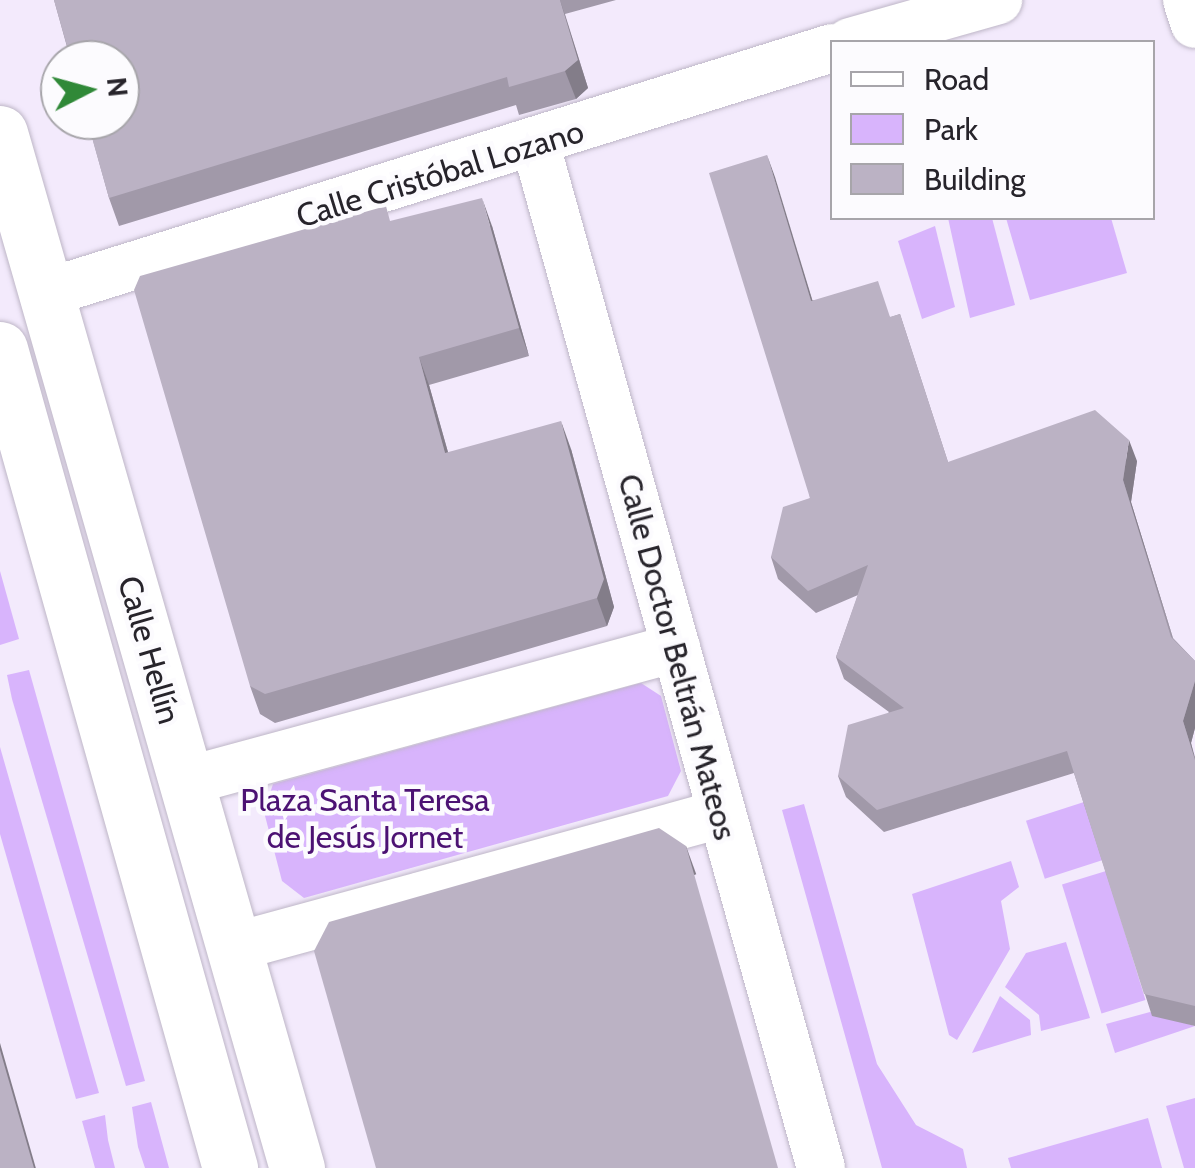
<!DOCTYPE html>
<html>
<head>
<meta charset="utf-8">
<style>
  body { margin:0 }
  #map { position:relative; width:1195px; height:1168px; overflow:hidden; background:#f3eafc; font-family:Cabin,sans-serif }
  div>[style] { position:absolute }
  .green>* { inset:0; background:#d8b4fc; transform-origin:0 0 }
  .roads { filter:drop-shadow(0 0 2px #beb6c7) drop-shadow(0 0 2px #beb6c7) }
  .minor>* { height:48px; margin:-24px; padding:0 24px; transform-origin:24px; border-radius:24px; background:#fff }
  .primary>* { height:55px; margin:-27.5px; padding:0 27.5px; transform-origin:27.5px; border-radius:27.5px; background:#fff }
  .wall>* { inset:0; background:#a199a9 }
  .shaded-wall>* { inset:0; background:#837d89; transform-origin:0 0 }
  .building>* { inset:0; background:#bbb2c4 }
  span { translate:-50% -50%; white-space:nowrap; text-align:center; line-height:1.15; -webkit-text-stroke:9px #fcfbfe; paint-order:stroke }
  .street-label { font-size:32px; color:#27242b }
  .park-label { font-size:32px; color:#4c1273 }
  .legend { position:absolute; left:830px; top:40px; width:325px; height:180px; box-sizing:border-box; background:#fcfbfe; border:2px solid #a7a5aa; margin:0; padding:12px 18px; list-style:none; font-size:30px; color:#27242b }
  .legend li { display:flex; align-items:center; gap:20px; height:50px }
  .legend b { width:50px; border:2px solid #a7a5aa }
  .north { position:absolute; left:40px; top:40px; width:100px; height:100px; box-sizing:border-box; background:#fcfbfe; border:2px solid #a7a5aa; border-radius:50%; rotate:84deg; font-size:28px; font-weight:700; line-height:40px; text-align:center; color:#27242b }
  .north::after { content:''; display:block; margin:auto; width:35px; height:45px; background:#308938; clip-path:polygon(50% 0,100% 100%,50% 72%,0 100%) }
</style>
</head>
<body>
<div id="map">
  <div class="green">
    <div style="clip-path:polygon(948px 218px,992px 218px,1015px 305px,970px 318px)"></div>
    <div style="clip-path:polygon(1006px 218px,1111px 218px,1127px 273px,1030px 300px)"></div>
    <div style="clip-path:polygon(935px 226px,955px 307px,922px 319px,898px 241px)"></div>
    <div style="clip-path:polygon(0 571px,19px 639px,0 645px)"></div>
    <div style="clip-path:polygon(29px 670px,145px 1081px,126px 1086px,12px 699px,7px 675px)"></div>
    <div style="clip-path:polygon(641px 683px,661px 696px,681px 771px,668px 796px,304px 898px,282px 881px,264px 812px,273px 784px)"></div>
    <div style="clip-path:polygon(0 747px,99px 1093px,76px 1099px,0 834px)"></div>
    <div style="left:1084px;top:802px;width:61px;height:61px;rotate:72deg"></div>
    <div style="clip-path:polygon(804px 804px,877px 1064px,916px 1125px,963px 1149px,967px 1168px,882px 1168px,782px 810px)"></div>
    <div style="clip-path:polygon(1011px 861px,1019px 887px,1001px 901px,1010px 949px,957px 1040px,949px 1035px,912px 894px)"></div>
    <div style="left:1106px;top:871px;width:135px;height:46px;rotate:73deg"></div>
    <div style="clip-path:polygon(1066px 942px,1090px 1018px,1041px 1031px,1039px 1015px,1005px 987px,1026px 953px)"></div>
    <div style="clip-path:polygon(1000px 996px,1030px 1020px,1031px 1035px,972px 1053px)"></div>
    <div style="clip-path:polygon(1150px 1012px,1195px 1026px,1115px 1053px,1106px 1024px)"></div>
    <div style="clip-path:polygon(1195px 1098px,1195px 1168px,1184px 1168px,1166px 1106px)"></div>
    <div style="clip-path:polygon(151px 1102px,169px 1168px,145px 1168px,138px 1147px,132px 1107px)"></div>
    <div style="clip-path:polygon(105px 1115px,108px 1140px,115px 1168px,95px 1168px,82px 1121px)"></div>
    <div style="clip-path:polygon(1148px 1118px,1162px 1168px,1011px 1168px,1008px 1158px)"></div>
  </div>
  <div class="roads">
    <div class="minor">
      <div style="left:1187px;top:0;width:25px;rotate:72deg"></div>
      <div style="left:850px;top:42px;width:154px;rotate:-15.8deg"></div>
      <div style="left:536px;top:146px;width:1061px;rotate:74.42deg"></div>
      <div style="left:46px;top:293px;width:823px;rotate:-17.31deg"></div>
      <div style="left:187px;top:781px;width:507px;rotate:-15.22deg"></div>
      <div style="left:234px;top:947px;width:504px;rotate:-15.3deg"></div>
    </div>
    <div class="primary">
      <div style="left:0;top:133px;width:1077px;rotate:73.99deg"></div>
      <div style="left:0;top:349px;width:851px;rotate:74.31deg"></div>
    </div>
  </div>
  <div class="wall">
    <div style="clip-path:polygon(54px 0,616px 0,565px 14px,588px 88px,576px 99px,519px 115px,516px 105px,119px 226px,109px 198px)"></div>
    <div style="clip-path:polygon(767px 155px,812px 300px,891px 317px,900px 314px,948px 462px,1137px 461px,1131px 502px,1173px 638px,1195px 661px,1195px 728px,1191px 743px,1195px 757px,1195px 1026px,1152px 1016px,1074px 773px,884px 832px,846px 797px,838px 776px,889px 712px,844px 679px,836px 657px,858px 595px,816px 613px,778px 579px,771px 557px,810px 498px)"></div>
    <div style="clip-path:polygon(391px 221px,492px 226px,529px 356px,429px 385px,448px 452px,571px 449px,614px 607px,607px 626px,275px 723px,260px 714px,250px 686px)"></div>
  </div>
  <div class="shaded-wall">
    <div style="clip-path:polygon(560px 0,588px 88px,576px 99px,565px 71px)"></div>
    <div style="clip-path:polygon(767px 155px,775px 177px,819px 322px,811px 301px)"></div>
    <div style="clip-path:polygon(482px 198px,492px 226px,529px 356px,519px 328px)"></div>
    <div style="clip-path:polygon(419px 357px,429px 385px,456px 481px,445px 453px)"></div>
    <div style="clip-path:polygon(561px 421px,571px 449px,614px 607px,607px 626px,597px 598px)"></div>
    <div style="clip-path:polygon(1129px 440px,1137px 461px,1131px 502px,1179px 658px,1123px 480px)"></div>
    <div style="clip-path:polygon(1195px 681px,1195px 728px,1191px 743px,1195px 760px,1183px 721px)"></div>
    <div style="left:686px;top:846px;width:30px;height:335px;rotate:70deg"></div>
    <div style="left:0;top:1043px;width:130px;height:7px;rotate:74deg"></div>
  </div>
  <div class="building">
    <div style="clip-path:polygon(54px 0,560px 0,578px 60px,565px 71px,509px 87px,507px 77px,109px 198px,87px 120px,120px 120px,120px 60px,71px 60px)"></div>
    <div style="clip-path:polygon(767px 155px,811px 301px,878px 281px,890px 317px,900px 314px,948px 462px,1095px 410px,1129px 440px,1123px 480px,1171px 637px,1195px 661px,1195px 681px,1183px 721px,1195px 760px,1195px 1006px,1144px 994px,1067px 751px,877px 810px,838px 776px,848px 725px,904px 708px,836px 657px,868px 565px,808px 591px,771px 557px,783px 507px,810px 498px,709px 173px)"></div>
    <div style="clip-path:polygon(482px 198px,519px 328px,419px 357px,445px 453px,561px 421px,604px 579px,597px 598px,265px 694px,250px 686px,134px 290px,140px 276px,386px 206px,390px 221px)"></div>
    <div style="clip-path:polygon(659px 828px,686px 846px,778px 1168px,376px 1168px,314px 951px,329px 922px)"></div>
    <div style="clip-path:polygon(0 1050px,34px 1168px,0 1168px)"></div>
  </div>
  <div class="street-label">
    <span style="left:440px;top:174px;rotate:-17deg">Calle Cristóbal Lozano</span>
    <span style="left:149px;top:650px;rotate:74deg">Calle Hellín</span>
    <span style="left:677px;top:657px;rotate:75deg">Calle Doctor Beltrán Mateos</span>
  </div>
  <div class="park-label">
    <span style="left:365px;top:819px">Plaza Santa Teresa<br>de Jesús Jornet</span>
  </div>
  <ul class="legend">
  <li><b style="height:12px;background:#fff"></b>Road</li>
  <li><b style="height:28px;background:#d8b4fc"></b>Park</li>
  <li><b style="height:28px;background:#bbb2c4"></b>Building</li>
  </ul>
  <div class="north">N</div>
</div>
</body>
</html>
